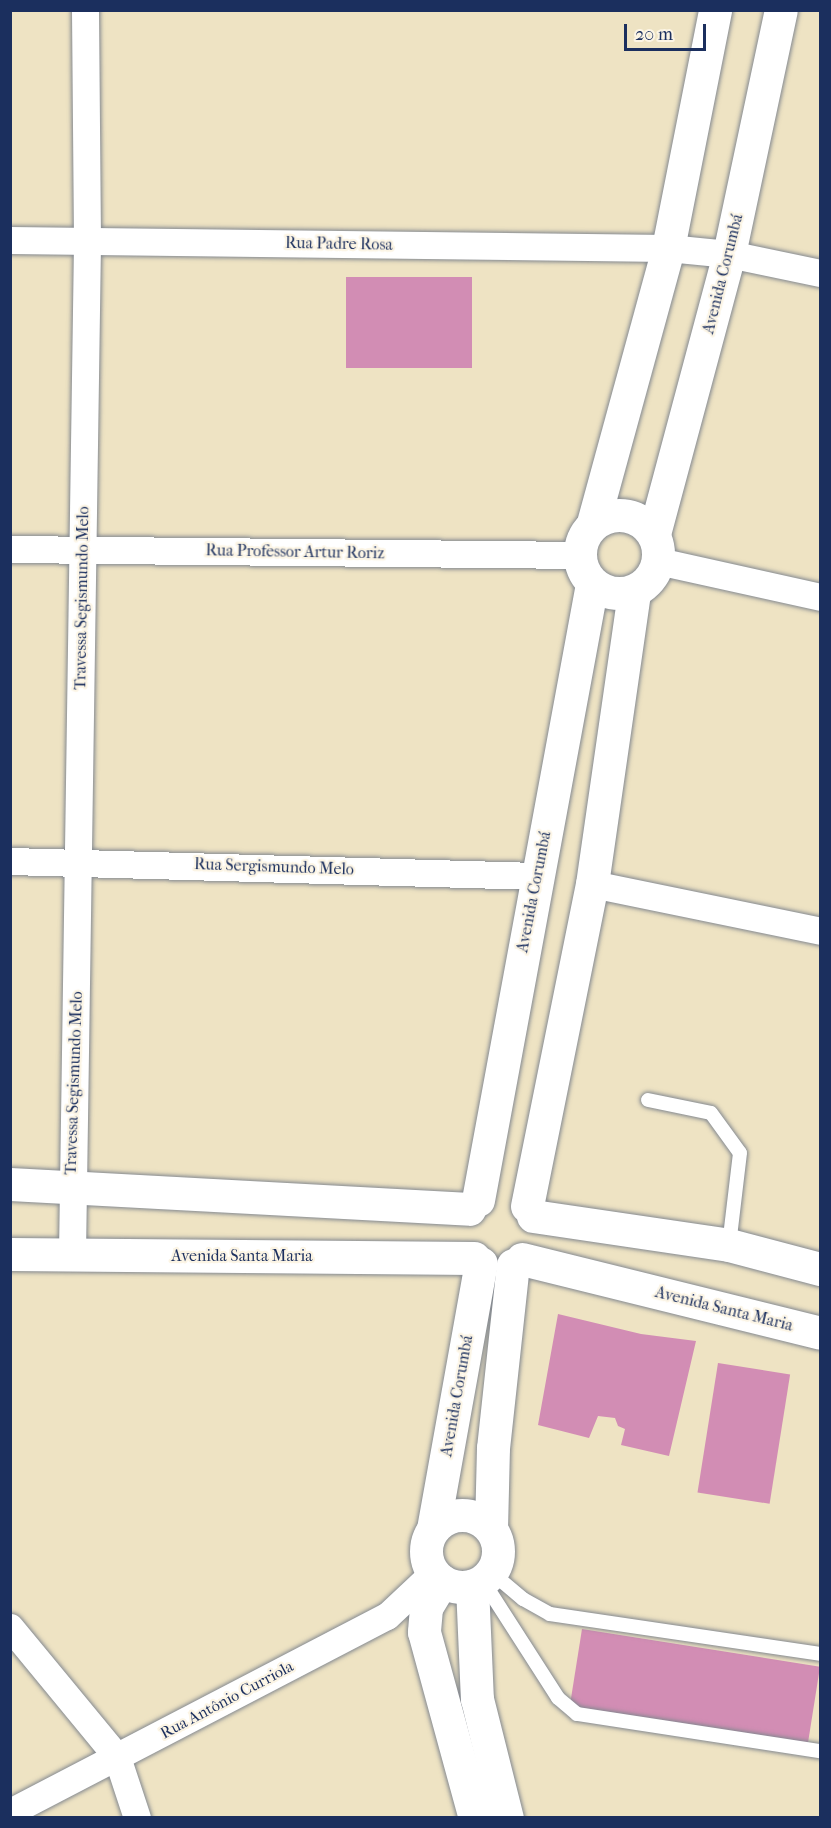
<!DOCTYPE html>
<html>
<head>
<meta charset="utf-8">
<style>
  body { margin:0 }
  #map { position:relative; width:831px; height:1828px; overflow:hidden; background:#eee3c3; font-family:"IM FELL French Canon",serif }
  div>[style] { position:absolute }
  .building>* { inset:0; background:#d28db4; transform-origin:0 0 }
  .roads { filter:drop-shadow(0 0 2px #848990) drop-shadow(0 0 2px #848990) }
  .lane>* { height:14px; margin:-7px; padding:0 7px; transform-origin:7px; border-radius:7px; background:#fff }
  .street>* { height:27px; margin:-13.5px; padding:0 13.5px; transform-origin:13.5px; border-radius:13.5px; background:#fff }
  .secondary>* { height:33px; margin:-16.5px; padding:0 16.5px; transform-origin:16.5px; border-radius:16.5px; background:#fff }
  .secondary>.ring { margin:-16.5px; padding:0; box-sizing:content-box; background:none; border:33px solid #fff; border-radius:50% }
  .primary>* { height:33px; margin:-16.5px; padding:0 16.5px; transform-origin:16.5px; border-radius:16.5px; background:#fff }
  .primary>.ring { margin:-16.5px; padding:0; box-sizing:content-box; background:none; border:33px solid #fff; border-radius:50% }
  span { translate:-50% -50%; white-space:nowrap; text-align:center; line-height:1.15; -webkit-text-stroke:4.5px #fcf5e5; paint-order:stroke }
  .street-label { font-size:16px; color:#1b2f5e }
  .frame { position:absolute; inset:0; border:12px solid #1b2f5e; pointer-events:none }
  .scale { position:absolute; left:624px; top:24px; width:82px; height:27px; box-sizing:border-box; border:3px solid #1b2f5e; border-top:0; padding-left:8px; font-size:18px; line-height:21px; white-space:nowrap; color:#1b2f5e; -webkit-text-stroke:4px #fcf5e5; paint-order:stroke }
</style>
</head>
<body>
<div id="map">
  <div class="building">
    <div style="left:346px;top:277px;width:126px;height:91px"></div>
    <div style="clip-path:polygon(558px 1314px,641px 1334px,696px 1341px,669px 1456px,621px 1445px,625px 1429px,618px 1426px,615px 1418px,598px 1416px,589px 1438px,538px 1425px)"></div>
    <div style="left:718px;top:1363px;width:73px;height:131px;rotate:9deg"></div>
    <div style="left:582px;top:1629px;width:241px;height:78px;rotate:9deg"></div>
  </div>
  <div class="roads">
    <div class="lane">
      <div style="left:648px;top:1100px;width:64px;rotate:11.7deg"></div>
      <div style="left:711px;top:1113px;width:49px;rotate:54.1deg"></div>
      <div style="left:740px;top:1153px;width:93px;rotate:96.8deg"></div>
      <div style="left:491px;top:1572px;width:42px;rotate:40.2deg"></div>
      <div style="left:523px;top:1599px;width:31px;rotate:29deg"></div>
      <div style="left:550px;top:1614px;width:273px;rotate:8.4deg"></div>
      <div style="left:483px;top:1581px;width:139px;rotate:57.3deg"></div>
      <div style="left:558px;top:1698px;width:25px;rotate:40deg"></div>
      <div style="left:577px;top:1714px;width:246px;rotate:8.7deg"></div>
    </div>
    <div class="street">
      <div style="left:10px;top:240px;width:658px;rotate:0.7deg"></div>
      <div style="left:668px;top:248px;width:61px;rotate:5.6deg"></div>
      <div style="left:729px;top:254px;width:93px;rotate:11.8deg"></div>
      <div style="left:10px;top:549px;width:569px;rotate:0.6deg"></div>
      <div style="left:658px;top:561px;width:166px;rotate:12.5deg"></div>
      <div style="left:10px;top:861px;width:527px;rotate:1.63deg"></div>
      <div style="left:592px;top:884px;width:233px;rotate:11.6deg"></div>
      <div style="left:72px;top:1254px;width:1014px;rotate:-89.15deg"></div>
      <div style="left:87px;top:240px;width:230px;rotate:-90.5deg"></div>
      <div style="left:10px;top:1627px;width:168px;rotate:50.5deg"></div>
      <div style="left:117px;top:1757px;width:64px;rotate:71.8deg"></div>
      <div style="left:10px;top:1812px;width:425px;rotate:-27.5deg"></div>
      <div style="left:387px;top:1616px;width:63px;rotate:-43.1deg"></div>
    </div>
    <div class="secondary">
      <div class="ring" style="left:426px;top:1515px;width:39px;height:39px"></div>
      <div style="left:433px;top:1529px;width:270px;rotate:-79.8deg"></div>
      <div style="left:491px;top:1529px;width:81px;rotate:-88.6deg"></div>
      <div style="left:493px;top:1448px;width:184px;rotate:-83.8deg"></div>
      <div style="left:442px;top:1581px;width:31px;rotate:121deg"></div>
      <div style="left:426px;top:1608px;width:24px;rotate:95deg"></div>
      <div style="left:424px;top:1632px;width:193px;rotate:74.7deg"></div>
      <div style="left:472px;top:1586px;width:113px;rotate:87.5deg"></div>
      <div style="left:477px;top:1699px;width:123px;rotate:75.9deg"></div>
    </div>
    <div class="primary">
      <div class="ring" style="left:580px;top:515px;width:45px;height:45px"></div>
      <div style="left:593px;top:523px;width:285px;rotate:-74.7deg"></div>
      <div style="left:668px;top:248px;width:243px;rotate:-78.8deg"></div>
      <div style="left:654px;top:534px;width:290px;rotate:-75deg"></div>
      <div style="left:729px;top:254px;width:249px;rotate:-78deg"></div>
      <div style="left:10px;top:1184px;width:460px;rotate:3.1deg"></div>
      <div style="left:478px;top:1200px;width:626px;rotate:-79.52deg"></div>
      <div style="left:527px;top:1206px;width:328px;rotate:-78.6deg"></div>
      <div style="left:592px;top:884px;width:296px;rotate:-81.8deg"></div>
      <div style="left:533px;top:1216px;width:198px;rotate:8.4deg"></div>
      <div style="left:729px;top:1245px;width:94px;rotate:14.8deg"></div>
      <div style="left:10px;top:1254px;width:464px;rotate:0.5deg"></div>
      <div style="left:522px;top:1259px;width:307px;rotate:13.9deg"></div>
    </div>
  </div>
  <div class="street-label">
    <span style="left:339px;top:244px;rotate:1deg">Rua Padre Rosa</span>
    <span style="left:723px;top:274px;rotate:-76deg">Avenida Corumbá</span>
    <span style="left:295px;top:552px;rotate:1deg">Rua Professor Artur Roriz</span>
    <span style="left:82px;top:598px;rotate:-89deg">Travessa Segismundo Melo</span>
    <span style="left:274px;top:867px;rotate:2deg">Rua Sergismundo Melo</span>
    <span style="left:534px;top:892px;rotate:-79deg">Avenida Corumbá</span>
    <span style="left:74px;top:1083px;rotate:-88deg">Travessa Segismundo Melo</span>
    <span style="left:242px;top:1256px">Avenida Santa Maria</span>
    <span style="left:724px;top:1309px;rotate:14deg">Avenida Santa Maria</span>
    <span style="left:457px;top:1396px;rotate:-80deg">Avenida Corumbá</span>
    <span style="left:227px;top:1700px;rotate:-28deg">Rua Antônio Curriola</span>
  </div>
  <div class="frame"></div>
  <div class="scale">20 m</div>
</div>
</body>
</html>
